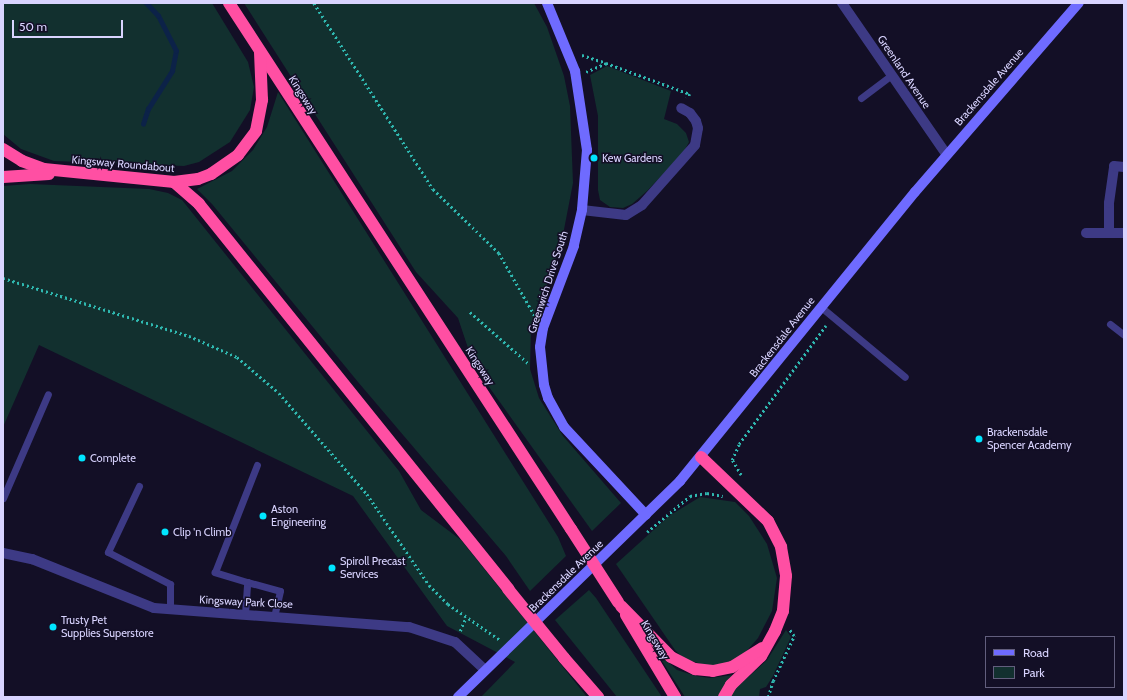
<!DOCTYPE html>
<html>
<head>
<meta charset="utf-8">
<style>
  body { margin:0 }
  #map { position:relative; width:1127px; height:700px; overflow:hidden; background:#130f26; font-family:Cabin,sans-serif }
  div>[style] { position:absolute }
  .green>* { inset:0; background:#12302f }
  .stream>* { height:4.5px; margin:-2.25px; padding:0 2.25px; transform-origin:2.25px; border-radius:2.25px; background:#0c2248 }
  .path>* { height:2.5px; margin-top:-1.25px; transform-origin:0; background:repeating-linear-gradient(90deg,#2fb8b0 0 2px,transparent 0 5px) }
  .lane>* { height:7px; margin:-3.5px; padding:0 3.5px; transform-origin:3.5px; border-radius:3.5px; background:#3d3a85 }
  .street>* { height:10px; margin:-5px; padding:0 5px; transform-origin:5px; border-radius:5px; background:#3d3a85 }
  .secondary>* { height:10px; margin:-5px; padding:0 5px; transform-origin:5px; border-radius:5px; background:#6f6bff }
  .highway>* { height:12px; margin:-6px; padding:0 6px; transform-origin:6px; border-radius:6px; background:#ff4fa3 }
  .highway-bridge>* { height:12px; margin:-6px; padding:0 6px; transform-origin:6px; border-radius:6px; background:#ff4fa3 }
  .dots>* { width:11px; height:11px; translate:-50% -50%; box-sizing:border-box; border:2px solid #130f26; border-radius:50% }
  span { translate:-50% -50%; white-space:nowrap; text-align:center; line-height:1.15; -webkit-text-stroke:3px #130f26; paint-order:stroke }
  .street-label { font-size:11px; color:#d9d4ff }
  .poi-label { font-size:11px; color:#d9d4ff }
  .left { translate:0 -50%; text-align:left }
  .frame { position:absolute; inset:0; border:4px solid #d9d4ff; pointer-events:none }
  .legend { position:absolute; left:985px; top:636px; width:130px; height:52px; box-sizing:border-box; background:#130f26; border:1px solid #625e7d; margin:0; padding:5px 7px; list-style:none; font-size:12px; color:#d9d4ff }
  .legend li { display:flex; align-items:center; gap:8px; height:20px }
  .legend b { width:20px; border:1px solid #625e7d }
  .scale { position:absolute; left:12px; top:20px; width:111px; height:18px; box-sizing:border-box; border:2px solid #d9d4ff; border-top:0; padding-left:5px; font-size:12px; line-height:14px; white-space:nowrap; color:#d9d4ff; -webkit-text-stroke:3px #130f26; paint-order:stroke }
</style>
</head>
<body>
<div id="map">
  <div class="green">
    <div style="clip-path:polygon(3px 3px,212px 3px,248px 62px,254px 87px,250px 110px,230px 142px,199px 162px,184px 166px,54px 161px,21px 149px,3px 134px)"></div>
    <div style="clip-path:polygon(244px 3px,534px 3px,547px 27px,564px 76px,570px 106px,573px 183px,561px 245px,531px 329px,530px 369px,539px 398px,563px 436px,621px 503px,592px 531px,474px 366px,458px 318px,416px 272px)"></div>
    <div style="clip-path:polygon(607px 66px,671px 91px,664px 119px,677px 124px,686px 133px,689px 142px,683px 153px,647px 191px,632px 204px,623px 208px,610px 207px,600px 200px,598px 190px,598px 116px,590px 75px)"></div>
    <div style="clip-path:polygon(278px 92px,558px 537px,566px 556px,530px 591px,506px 556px,358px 382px,212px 204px,197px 189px,232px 171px,253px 150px,267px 127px)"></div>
    <div style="clip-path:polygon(30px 184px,149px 189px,168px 193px,182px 200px,399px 471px,421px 510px,461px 540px,587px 697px,481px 697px,515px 662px,447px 626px,353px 496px,39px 345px,3px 427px,3px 186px)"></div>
    <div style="clip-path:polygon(700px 497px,735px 502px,749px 516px,767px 544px,777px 578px,772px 611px,758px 638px,744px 654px,728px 663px,707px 666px,683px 658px,675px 650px,616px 564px,669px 516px)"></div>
    <div style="clip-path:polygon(589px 590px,596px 598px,662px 697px,617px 697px,555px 620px)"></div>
    <div style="clip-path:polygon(786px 630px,791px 637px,773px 676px,766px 687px,760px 689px,759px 697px,730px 697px,735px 689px,767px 660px)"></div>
    <div style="clip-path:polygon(666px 660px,677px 670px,696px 676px,710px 678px,733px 675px,717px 697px,685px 697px,662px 661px)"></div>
  </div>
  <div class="stream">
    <div style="left:143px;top:124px;width:16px;rotate:-72deg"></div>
    <div style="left:148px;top:109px;width:45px;rotate:-57.7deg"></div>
    <div style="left:172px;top:71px;width:20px;rotate:-79deg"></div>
    <div style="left:176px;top:51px;width:39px;rotate:-117deg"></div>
    <div style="left:158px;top:16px;width:18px;rotate:-133deg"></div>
  </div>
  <div class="path">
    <div style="left:314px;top:3px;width:221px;rotate:57.4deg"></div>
    <div style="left:433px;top:189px;width:92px;rotate:44.1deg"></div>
    <div style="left:499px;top:253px;width:73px;rotate:60.3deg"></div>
    <div style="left:582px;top:55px;width:25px;rotate:18deg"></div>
    <div style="left:586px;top:72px;width:22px;rotate:-24deg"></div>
    <div style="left:606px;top:63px;width:90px;rotate:20.3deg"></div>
    <div style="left:690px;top:94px;width:5px;rotate:127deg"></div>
    <div style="left:3px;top:278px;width:195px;rotate:17.3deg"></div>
    <div style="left:189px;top:336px;width:52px;rotate:23.6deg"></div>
    <div style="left:237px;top:357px;width:55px;rotate:40.6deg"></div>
    <div style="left:279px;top:393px;width:134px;rotate:48.9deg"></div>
    <div style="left:367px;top:494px;width:110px;rotate:55.7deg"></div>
    <div style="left:429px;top:585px;width:27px;rotate:45deg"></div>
    <div style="left:448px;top:604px;width:63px;rotate:34.7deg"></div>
    <div style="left:470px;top:312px;width:79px;rotate:41.4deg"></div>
    <div style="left:741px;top:475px;width:17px;rotate:-121deg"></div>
    <div style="left:732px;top:460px;width:17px;rotate:-66deg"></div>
    <div style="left:739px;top:444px;width:147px;rotate:-53.8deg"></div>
    <div style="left:647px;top:532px;width:56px;rotate:-39.9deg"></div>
    <div style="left:690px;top:496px;width:17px;rotate:-10deg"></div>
    <div style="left:707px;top:493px;width:16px;rotate:11deg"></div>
    <div style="left:460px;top:631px;width:15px;rotate:-67deg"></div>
    <div style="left:768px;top:697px;width:17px;rotate:-73deg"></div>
    <div style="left:773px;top:681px;width:50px;rotate:-65deg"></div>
    <div style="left:794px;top:636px;width:9px;rotate:-126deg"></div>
  </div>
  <div class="lane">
    <div style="left:861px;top:98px;width:39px;rotate:-37deg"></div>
    <div style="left:821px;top:307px;width:109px;rotate:39.8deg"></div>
    <div style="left:1110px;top:324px;width:18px;rotate:38deg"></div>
    <div style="left:139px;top:486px;width:73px;rotate:115.2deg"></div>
    <div style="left:108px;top:552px;width:70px;rotate:27.3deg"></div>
    <div style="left:170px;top:584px;width:26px;rotate:90deg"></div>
    <div style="left:3px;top:498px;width:113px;rotate:-66.6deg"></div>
    <div style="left:247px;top:582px;width:34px;rotate:15deg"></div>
    <div style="left:280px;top:591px;width:26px;rotate:103deg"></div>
    <div style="left:245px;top:614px;width:32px;rotate:-86deg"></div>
    <div style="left:247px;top:582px;width:34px;rotate:-163deg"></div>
    <div style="left:215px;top:572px;width:115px;rotate:-68.6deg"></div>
  </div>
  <div class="street">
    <div style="left:842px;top:3px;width:183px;rotate:55.4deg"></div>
    <div style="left:582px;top:210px;width:44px;rotate:6.5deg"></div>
    <div style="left:626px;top:215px;width:19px;rotate:-32deg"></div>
    <div style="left:642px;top:205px;width:80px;rotate:-48.5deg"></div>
    <div style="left:695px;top:145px;width:17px;rotate:-80deg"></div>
    <div style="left:698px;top:128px;width:7px;rotate:-106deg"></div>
    <div style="left:696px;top:121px;width:10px;rotate:-127deg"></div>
    <div style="left:690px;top:113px;width:10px;rotate:-151deg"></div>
    <div style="left:1109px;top:232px;width:29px;rotate:-90deg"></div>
    <div style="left:1109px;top:203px;width:37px;rotate:-82deg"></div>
    <div style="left:1114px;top:166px;width:10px;rotate:6deg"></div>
    <div style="left:1086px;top:233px;width:38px"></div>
    <div style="left:3px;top:553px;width:30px;rotate:12deg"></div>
    <div style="left:32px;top:559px;width:131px;rotate:21.9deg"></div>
    <div style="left:154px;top:608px;width:256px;rotate:4.3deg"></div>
    <div style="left:409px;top:627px;width:48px;rotate:18.1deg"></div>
    <div style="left:455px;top:642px;width:41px;rotate:43deg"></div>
  </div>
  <div class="secondary">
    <div style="left:547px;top:3px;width:74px;rotate:67.6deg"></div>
    <div style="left:575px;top:71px;width:80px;rotate:81.4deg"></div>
    <div style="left:587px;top:150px;width:60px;rotate:94.8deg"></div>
    <div style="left:582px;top:210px;width:37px;rotate:103deg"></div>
    <div style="left:574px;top:246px;width:88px;rotate:110.7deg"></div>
    <div style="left:543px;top:328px;width:19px;rotate:99deg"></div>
    <div style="left:540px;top:347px;width:38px;rotate:84deg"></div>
    <div style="left:544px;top:385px;width:14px;rotate:73deg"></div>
    <div style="left:548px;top:398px;width:33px;rotate:61deg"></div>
    <div style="left:564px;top:427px;width:120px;rotate:47deg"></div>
    <div style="left:458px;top:697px;width:310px;rotate:-44.2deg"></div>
    <div style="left:680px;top:481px;width:372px;rotate:-50.9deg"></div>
    <div style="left:915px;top:192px;width:250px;rotate:-49.1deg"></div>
  </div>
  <div class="highway">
    <div style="left:229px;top:3px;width:627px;rotate:56.97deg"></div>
    <div style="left:3px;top:149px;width:22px;rotate:32deg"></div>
    <div style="left:22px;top:161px;width:23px;rotate:20deg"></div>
    <div style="left:44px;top:169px;width:131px;rotate:5.7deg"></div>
    <div style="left:174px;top:182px;width:24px;rotate:-7deg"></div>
    <div style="left:198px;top:179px;width:14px;rotate:-21deg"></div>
    <div style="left:211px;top:174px;width:33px;rotate:-35deg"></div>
    <div style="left:238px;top:155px;width:30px;rotate:-53deg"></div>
    <div style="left:256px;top:131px;width:32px;rotate:-79deg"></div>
    <div style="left:262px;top:100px;width:48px;rotate:-92.4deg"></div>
    <div style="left:3px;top:177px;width:46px;rotate:-3.7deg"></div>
    <div style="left:174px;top:182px;width:33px;rotate:41deg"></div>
    <div style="left:199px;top:204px;width:494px;rotate:51.2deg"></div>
    <div style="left:701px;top:457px;width:93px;rotate:43.7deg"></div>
    <div style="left:768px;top:521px;width:29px;rotate:63deg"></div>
    <div style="left:781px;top:547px;width:29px;rotate:80deg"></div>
    <div style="left:786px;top:576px;width:35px;rotate:95deg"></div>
    <div style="left:783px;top:611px;width:22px;rotate:112deg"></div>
    <div style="left:775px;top:631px;width:29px;rotate:119deg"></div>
    <div style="left:761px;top:656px;width:42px;rotate:136deg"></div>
    <div style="left:731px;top:685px;width:14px;rotate:120deg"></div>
    <div style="left:621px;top:606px;width:71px;rotate:45.6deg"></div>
    <div style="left:671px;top:657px;width:27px;rotate:27deg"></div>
    <div style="left:695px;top:669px;width:18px;rotate:6deg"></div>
    <div style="left:713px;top:671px;width:19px;rotate:-12deg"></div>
    <div style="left:732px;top:667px;width:36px;rotate:-32deg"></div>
    <div style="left:626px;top:615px;width:96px;rotate:59.1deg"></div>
    <div style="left:564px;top:658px;width:52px;rotate:48.9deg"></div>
  </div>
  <div class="highway-bridge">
    <div style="left:571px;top:529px;width:87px;rotate:57.2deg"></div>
    <div style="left:508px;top:589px;width:89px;rotate:50.9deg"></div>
  </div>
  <div class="dots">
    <div style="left:594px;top:158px;background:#00e5ff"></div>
    <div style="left:979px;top:439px;background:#00e5ff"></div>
    <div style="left:82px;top:458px;background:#00e5ff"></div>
    <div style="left:263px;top:516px;background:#00e5ff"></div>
    <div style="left:165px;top:532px;background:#00e5ff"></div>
    <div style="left:332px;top:568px;background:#00e5ff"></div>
    <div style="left:53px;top:627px;background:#00e5ff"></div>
  </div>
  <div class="street-label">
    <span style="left:904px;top:72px;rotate:56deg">Greenland Avenue</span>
    <span style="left:989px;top:87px;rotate:-49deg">Brackensdale Avenue</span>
    <span style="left:303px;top:95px;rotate:58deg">Kingsway</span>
    <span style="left:123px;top:164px;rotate:5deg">Kingsway Roundabout</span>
    <span style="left:548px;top:282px;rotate:-72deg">Greenwich Drive South</span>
    <span style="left:782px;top:337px;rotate:-52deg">Brackensdale Avenue</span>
    <span style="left:480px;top:366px;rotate:57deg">Kingsway</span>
    <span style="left:566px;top:576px;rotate:-44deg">Brackensdale Avenue</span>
    <span style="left:246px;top:602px;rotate:3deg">Kingsway Park Close</span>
    <span style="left:655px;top:640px;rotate:59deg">Kingsway</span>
  </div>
  <div class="poi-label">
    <span class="left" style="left:602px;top:158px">Kew Gardens</span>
    <span class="left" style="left:987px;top:439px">Brackensdale<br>Spencer Academy</span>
    <span class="left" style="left:90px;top:458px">Complete</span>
    <span class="left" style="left:271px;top:516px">Aston<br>Engineering</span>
    <span class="left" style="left:173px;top:532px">Clip 'n Climb</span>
    <span class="left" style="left:340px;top:568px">Spiroll Precast<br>Services</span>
    <span class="left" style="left:61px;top:627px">Trusty Pet<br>Supplies Superstore</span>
  </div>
  <div class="frame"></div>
  <ul class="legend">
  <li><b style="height:5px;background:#6f6bff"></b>Road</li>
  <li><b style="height:11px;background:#12302f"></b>Park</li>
  </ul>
  <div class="scale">50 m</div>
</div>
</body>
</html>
